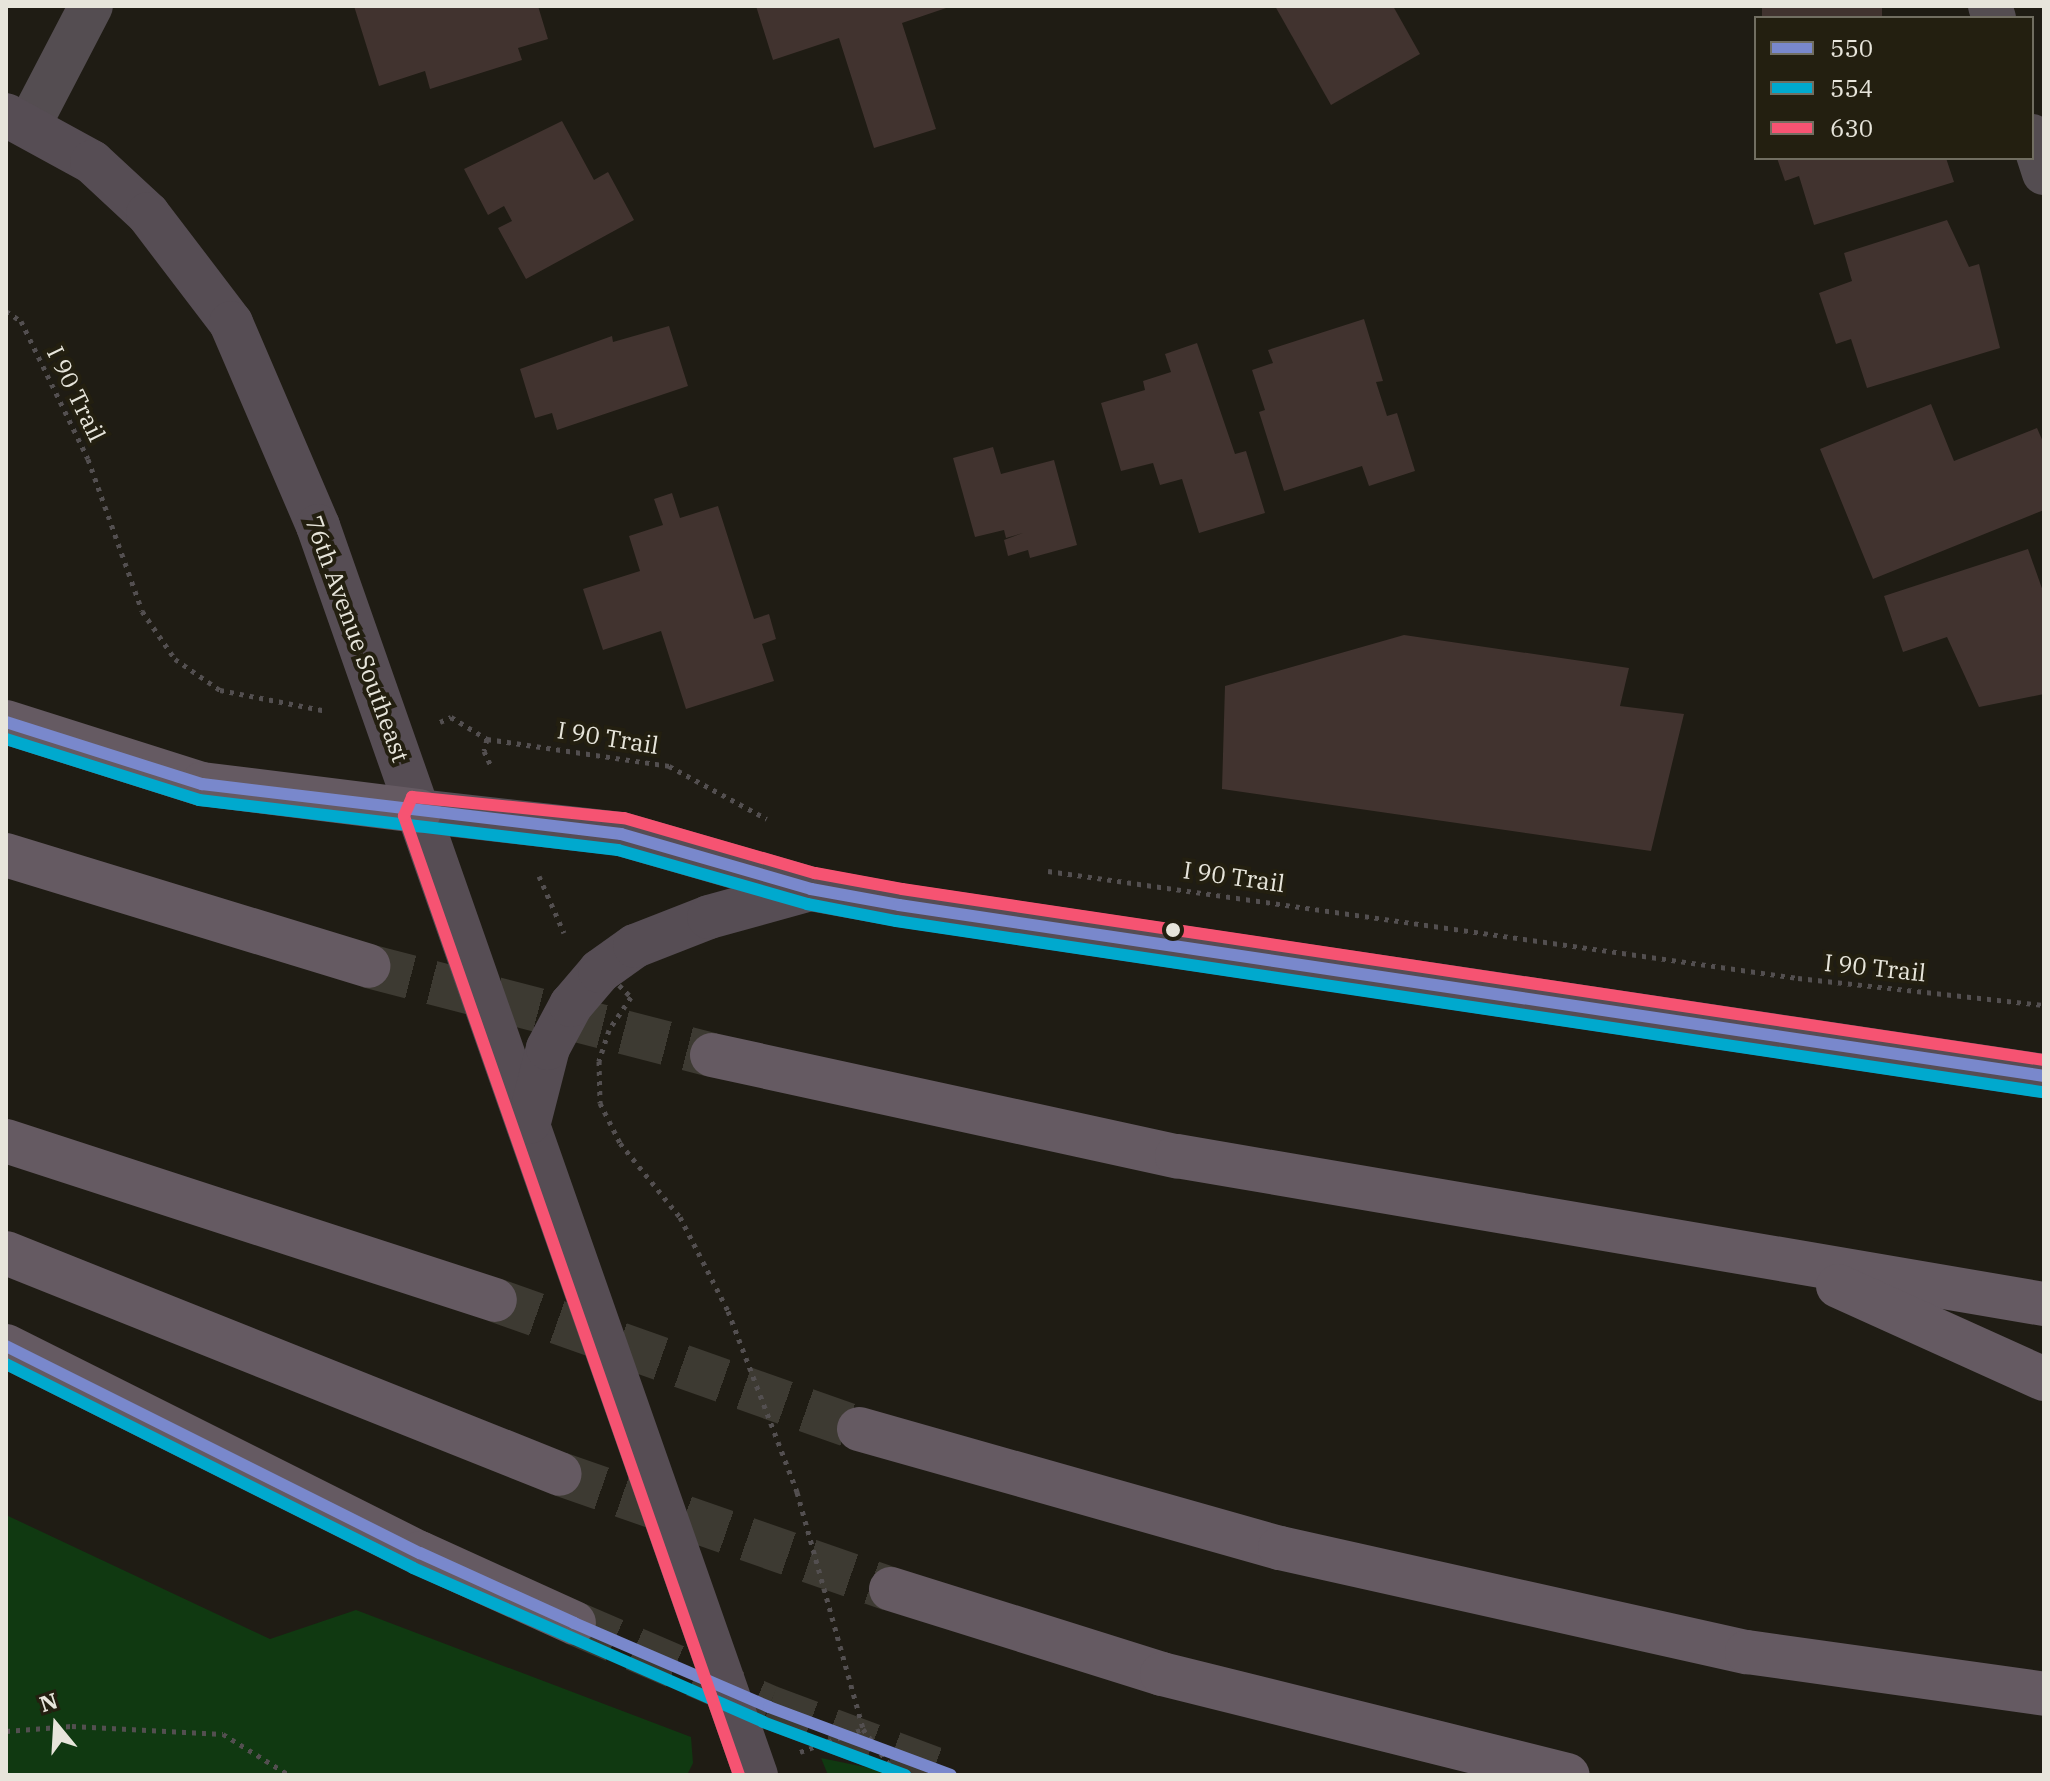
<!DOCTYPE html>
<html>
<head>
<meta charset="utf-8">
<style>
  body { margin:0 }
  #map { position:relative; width:2050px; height:1781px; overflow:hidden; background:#1f1c14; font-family:"IBM Plex Serif",serif }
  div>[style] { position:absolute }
  .green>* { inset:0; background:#103911 }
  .building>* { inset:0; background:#41332f; transform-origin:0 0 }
  .highway-tunnel>* { height:44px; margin-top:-22px; transform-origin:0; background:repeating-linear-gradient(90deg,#3d3a32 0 44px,transparent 0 66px) }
  .path>* { height:5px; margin-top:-2.5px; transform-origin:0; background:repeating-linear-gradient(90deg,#534f50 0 4px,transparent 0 10px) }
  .street>* { height:44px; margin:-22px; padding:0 22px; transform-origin:22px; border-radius:22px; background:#544d51 }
  .secondary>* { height:44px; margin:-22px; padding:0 22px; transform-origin:22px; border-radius:22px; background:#564d54 }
  .highway>* { height:44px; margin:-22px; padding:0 22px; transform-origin:22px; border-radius:22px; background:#655a62 }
  .path-bridge>* { height:5px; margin-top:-2.5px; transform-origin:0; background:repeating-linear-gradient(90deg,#534f50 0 4px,transparent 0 10px) }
  .bus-1>* { height:12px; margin:-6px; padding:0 6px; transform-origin:6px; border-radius:6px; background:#7988cc }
  .bus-2>* { height:12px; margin:-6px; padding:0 6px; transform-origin:6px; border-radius:6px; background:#00a9ce }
  .bus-3>* { height:12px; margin:-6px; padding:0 6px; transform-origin:6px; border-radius:6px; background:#f65372 }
  .dots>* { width:22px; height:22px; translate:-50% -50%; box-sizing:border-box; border:4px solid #231f10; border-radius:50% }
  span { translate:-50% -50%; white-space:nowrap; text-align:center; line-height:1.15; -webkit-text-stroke:8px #231f10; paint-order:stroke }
  .street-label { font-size:24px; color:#e7e5db }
  .frame { position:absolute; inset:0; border:8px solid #e7e5db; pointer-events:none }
  .legend { position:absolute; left:1754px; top:16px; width:280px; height:144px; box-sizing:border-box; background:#231f10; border:2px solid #716e61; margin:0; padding:10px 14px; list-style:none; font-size:24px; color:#e7e5db }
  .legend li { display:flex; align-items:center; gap:16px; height:40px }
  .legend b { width:40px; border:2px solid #716e61 }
  .north { position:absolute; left:16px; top:1685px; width:80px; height:80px; -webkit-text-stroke:6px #231f10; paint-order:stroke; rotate:342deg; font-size:22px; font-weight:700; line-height:32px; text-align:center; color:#e7e5db }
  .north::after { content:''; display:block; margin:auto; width:28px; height:36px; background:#e7e5db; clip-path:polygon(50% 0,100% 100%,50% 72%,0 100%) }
</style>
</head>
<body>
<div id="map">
  <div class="green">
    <div style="clip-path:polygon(6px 1515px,270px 1639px,356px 1610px,691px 1737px,693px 1763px,687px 1775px,6px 1775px)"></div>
    <div style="clip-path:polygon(821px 1758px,904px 1775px,828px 1775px)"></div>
  </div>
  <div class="building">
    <div style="clip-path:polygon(354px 6px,538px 6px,548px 39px,518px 48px,522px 60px,430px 89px,425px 71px,379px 86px)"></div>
    <div style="clip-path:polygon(756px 6px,952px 6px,902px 23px,936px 129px,874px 148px,839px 38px,773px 60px)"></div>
    <div style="clip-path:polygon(1275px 6px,1393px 6px,1420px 54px,1331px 105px)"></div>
    <div style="left:1762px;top:6px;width:120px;height:13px"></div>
    <div style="clip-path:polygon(562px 121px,594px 180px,608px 172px,634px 220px,526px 279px,498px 228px,512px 221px,504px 206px,488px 215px,464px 169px)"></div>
    <div style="clip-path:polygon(1777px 158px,1946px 158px,1954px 182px,1814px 225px,1799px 176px,1785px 181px)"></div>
    <div style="clip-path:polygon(1947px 220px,1969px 267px,1979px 264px,2000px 348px,1867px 388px,1851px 339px,1836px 344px,1819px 293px,1852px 281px,1844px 253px)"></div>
    <div style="clip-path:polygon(1364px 319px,1383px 381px,1376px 382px,1387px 416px,1397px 413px,1415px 471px,1369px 486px,1362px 466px,1284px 491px,1259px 412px,1265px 410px,1252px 370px,1273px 363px,1268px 350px)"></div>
    <div style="clip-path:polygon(669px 326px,688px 386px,557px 430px,552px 413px,535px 418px,520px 369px,612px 336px,613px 342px)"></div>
    <div style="clip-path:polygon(1197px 343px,1235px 454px,1246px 451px,1265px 513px,1199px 533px,1182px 479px,1160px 485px,1153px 463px,1121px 471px,1101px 403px,1145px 390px,1143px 381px,1171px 372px,1165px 354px)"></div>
    <div style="clip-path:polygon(1931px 404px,1954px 461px,2037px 428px,2044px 444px,2044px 510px,1873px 579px,1820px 449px)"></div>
    <div style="clip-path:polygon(993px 447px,1001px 474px,1054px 460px,1077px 545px,1030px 558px,1028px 550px,1008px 556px,1004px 540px,1023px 533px,1006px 538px,1004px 530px,975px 537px,953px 458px)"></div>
    <div style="clip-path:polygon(672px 493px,680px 518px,718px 506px,754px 619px,769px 614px,776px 639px,762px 644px,774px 681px,686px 709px,661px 631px,603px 650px,583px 589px,640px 571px,629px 536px,663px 525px,654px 499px)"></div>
    <div style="clip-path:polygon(2028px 549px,2044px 594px,2044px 694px,1979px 707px,1947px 637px,1903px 652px,1884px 596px)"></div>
    <div style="clip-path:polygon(1404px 635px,1629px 668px,1620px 706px,1684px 714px,1651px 851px,1222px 789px,1225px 686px)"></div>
  </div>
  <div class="highway-tunnel">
    <div style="left:368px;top:966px;width:355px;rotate:14.5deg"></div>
    <div style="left:495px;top:1300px;width:386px;rotate:19.5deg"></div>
    <div style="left:560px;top:1474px;width:350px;rotate:19.2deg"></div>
    <div style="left:574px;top:1623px;width:212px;rotate:23.3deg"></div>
    <div style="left:769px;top:1707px;width:194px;rotate:20.5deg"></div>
  </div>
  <div class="path">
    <div style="left:6px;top:311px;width:18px;rotate:34deg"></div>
    <div style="left:21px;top:321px;width:153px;rotate:64.1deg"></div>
    <div style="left:88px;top:459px;width:161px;rotate:70.4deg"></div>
    <div style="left:142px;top:611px;width:58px;rotate:55.5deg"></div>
    <div style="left:175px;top:659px;width:55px;rotate:34.6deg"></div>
    <div style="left:220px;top:690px;width:109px;rotate:11.1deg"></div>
    <div style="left:440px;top:722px;width:12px;rotate:-24deg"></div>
    <div style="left:451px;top:717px;width:42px;rotate:31.4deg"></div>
    <div style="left:487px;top:739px;width:184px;rotate:8.4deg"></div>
    <div style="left:669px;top:766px;width:111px;rotate:28.4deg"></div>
    <div style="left:487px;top:739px;width:12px;rotate:104deg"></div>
    <div style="left:484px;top:751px;width:19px;rotate:65deg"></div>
    <div style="left:1048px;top:871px;width:758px;rotate:8.12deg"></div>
    <div style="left:1798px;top:978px;width:247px;rotate:6.3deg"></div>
    <div style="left:539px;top:876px;width:62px;rotate:66.3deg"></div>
    <div style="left:6px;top:1731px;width:66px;rotate:-4.3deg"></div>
    <div style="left:72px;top:1726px;width:151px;rotate:3deg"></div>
    <div style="left:223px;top:1734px;width:78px;rotate:31.8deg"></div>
    <div style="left:800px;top:1752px;width:67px;rotate:-20.1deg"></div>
  </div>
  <div class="street">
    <div style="left:1990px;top:6px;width:13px;rotate:72deg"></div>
    <div style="left:29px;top:125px;width:134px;rotate:-62.5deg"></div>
    <div style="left:2032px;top:136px;width:39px;rotate:72deg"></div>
  </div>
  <div class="secondary">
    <div style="left:6px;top:115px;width:98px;rotate:28.7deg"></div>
    <div style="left:92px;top:162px;width:76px;rotate:42.9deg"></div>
    <div style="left:148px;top:214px;width:137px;rotate:52.7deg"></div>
    <div style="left:231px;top:323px;width:221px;rotate:66.8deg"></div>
    <div style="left:318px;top:526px;width:1324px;rotate:70.68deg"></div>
    <div style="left:419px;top:811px;width:203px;rotate:6.5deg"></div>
    <div style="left:621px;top:834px;width:198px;rotate:16.1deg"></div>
    <div style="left:811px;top:889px;width:89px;rotate:10.3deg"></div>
    <div style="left:899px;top:905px;width:1158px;rotate:8.49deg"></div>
    <div style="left:529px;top:1122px;width:76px;rotate:-75.6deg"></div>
    <div style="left:548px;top:1048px;width:49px;rotate:-61.9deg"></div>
    <div style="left:571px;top:1005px;width:45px;rotate:-49.5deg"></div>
    <div style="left:600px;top:971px;width:43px;rotate:-35.5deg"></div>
    <div style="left:635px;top:946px;width:79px;rotate:-21.4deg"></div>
    <div style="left:709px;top:917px;width:106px;rotate:-15.4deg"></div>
  </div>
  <div class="highway">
    <div style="left:6px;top:722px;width:206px;rotate:17.6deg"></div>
    <div style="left:202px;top:784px;width:219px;rotate:7.1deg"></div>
    <div style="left:6px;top:855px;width:379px;rotate:17deg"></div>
    <div style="left:712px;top:1055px;width:476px;rotate:12.3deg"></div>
    <div style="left:1177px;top:1156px;width:880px;rotate:9.69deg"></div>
    <div style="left:6px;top:1141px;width:514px;rotate:18.01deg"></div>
    <div style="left:6px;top:1253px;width:596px;rotate:21.75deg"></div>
    <div style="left:1838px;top:1286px;width:226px;rotate:24.3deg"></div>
    <div style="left:6px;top:1346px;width:463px;rotate:26.6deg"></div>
    <div style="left:420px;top:1553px;width:169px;rotate:24.4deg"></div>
    <div style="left:859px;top:1429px;width:437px;rotate:15.8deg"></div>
    <div style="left:1280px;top:1548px;width:478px;rotate:12.6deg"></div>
    <div style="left:1747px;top:1652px;width:300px;rotate:8deg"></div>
    <div style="left:891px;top:1589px;width:284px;rotate:17.4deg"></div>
    <div style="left:1162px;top:1674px;width:418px;rotate:14deg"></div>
  </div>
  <div class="path-bridge">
    <div style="left:619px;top:985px;width:17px;rotate:45deg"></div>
    <div style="left:631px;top:997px;width:40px;rotate:124deg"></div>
    <div style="left:609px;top:1030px;width:33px;rotate:108deg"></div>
    <div style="left:599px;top:1061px;width:42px;rotate:88.6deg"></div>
    <div style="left:600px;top:1103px;width:45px;rotate:63.4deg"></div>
    <div style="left:620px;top:1143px;width:95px;rotate:51deg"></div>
    <div style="left:680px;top:1217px;width:106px;rotate:62.9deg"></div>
    <div style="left:728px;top:1311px;width:194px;rotate:69.1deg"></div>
    <div style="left:797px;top:1492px;width:246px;rotate:74.4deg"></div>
    <div style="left:863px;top:1729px;width:57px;rotate:53.5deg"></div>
  </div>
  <div class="bus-1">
    <div style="left:6px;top:722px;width:206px;rotate:17.6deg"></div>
    <div style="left:202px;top:784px;width:422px;rotate:6.8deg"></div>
    <div style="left:621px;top:834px;width:198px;rotate:16.1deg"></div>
    <div style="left:811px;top:889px;width:89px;rotate:10.3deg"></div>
    <div style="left:899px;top:905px;width:1158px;rotate:8.49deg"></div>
    <div style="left:6px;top:1346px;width:463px;rotate:26.6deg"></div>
    <div style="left:420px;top:1553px;width:169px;rotate:24.4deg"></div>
    <div style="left:574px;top:1623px;width:212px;rotate:23.3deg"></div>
    <div style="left:769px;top:1707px;width:194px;rotate:20.5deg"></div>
  </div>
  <div class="bus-2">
    <div style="left:6px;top:739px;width:202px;rotate:17.5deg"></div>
    <div style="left:199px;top:800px;width:422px;rotate:6.8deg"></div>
    <div style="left:618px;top:850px;width:197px;rotate:15.9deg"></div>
    <div style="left:807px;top:904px;width:91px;rotate:10.8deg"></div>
    <div style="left:896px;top:921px;width:1159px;rotate:8.49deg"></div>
    <div style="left:6px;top:1364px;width:455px;rotate:26.6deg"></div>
    <div style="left:413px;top:1568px;width:382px;rotate:23.7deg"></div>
    <div style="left:763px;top:1722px;width:152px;rotate:20.5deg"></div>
  </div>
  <div class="bus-3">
    <div style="left:739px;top:1775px;width:1016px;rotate:-109.26deg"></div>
    <div style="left:404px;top:816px;width:21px;rotate:-67deg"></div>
    <div style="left:412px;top:797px;width:213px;rotate:5.7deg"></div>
    <div style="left:624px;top:818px;width:199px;rotate:16.1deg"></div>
    <div style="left:815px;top:873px;width:88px;rotate:10.4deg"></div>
    <div style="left:902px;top:889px;width:1155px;rotate:8.52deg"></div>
  </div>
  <div class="dots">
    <div style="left:1173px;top:930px;background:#e7e5db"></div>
  </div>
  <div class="street-label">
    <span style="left:76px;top:394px;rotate:64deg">I 90 Trail</span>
    <span style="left:357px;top:639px;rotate:70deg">76th Avenue Southeast</span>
    <span style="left:608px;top:738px;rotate:9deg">I 90 Trail</span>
    <span style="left:1234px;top:877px;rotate:8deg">I 90 Trail</span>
    <span style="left:1875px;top:968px;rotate:6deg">I 90 Trail</span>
  </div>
  <div class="frame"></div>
  <ul class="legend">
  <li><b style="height:10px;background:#7988cc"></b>550</li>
  <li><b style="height:10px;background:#00a9ce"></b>554</li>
  <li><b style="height:10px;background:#f65372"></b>630</li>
  </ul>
  <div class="north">N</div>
</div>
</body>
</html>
